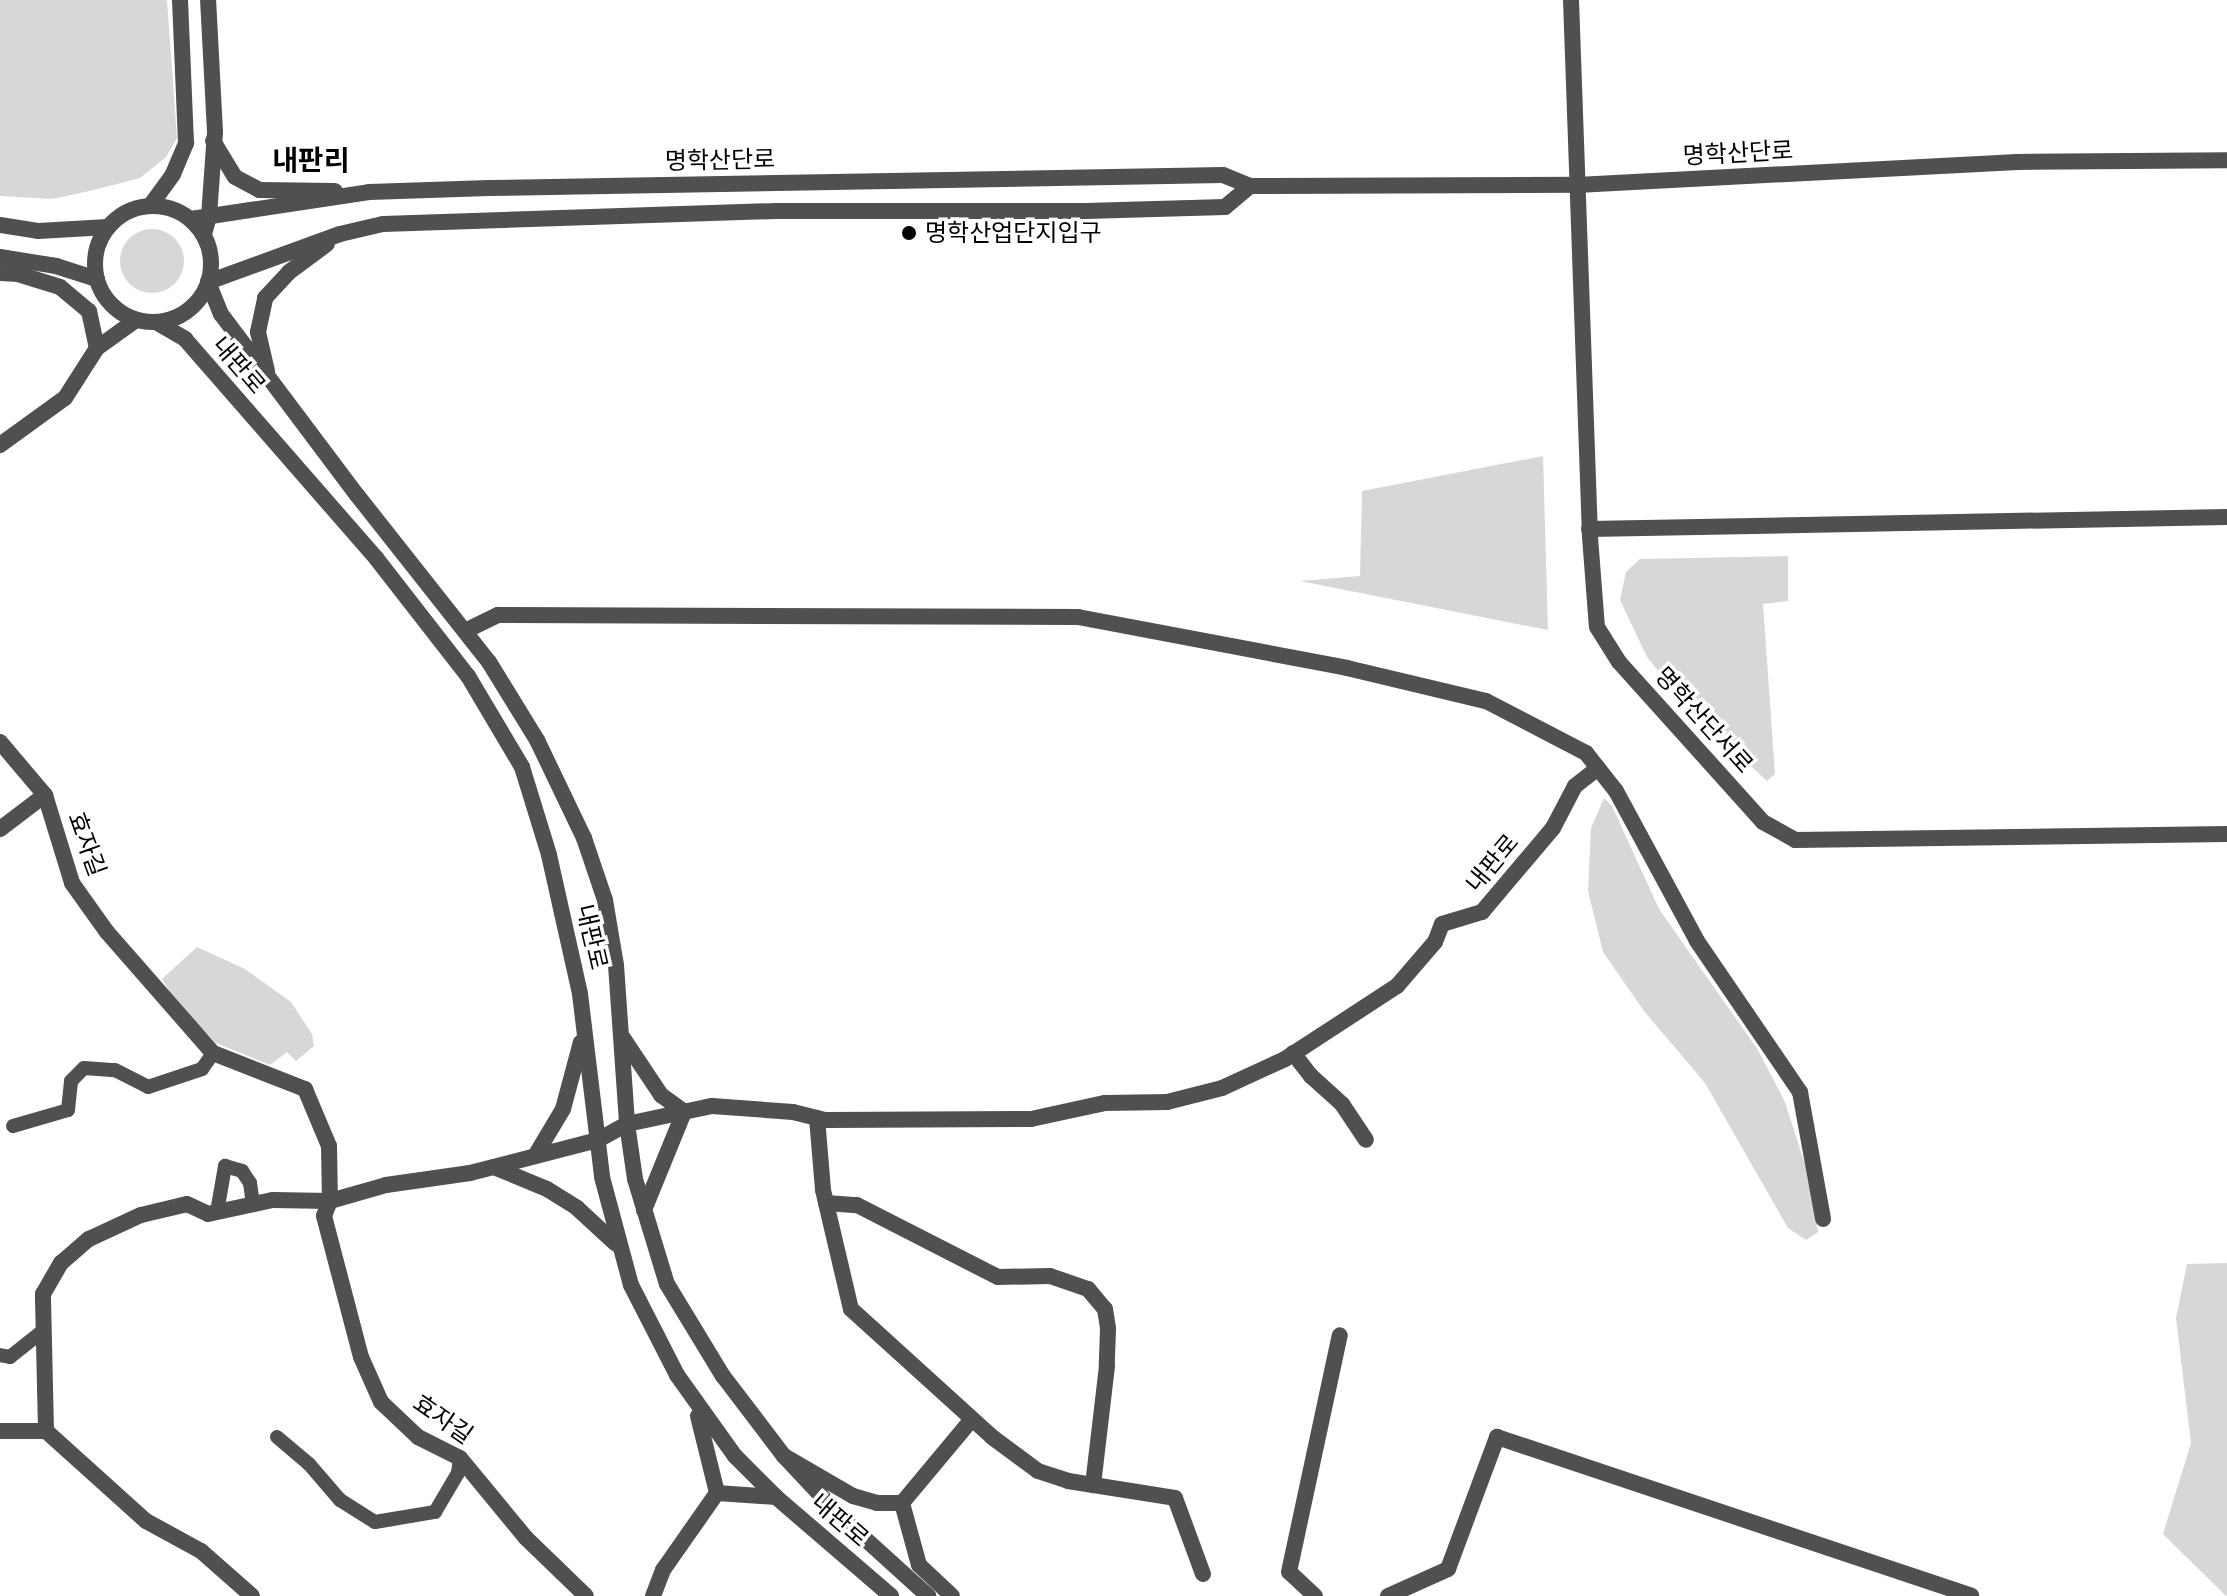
<!DOCTYPE html>
<html>
<head>
<meta charset="utf-8">
<style>
  body { margin:0 }
  #map { position:relative; width:2227px; height:1596px; overflow:hidden; background:#fff; font-family:Montserrat,"Noto Sans KR",sans-serif }
  div>[style] { position:absolute }
  .green>* { inset:0; background:#d7d7d7 }
  .round { border-radius:50% }
  .service>* { height:14px; margin:-7px; padding:0 7px; transform-origin:7px; border-radius:7px; background:#505050 }
  .minor>* { height:16px; margin:-8px; padding:0 8px; transform-origin:8px; border-radius:8px; background:#505050 }
  .tertiary>* { height:16px; margin:-8px; padding:0 8px; transform-origin:8px; border-radius:8px; background:#505050 }
  .tertiary>.ring { margin:-8px; padding:0; box-sizing:content-box; background:none; border:16px solid #505050; border-radius:50% }
  .dots>* { width:22px; height:22px; translate:-50% -50%; box-sizing:border-box; border:4px solid #fff; border-radius:50% }
  span { translate:-50% -50%; white-space:nowrap; text-align:center; line-height:1.15; -webkit-text-stroke:7px #fff; paint-order:stroke }
  .street-label { font-size:24px; color:#000 }
  .poi-label { font-size:24px; color:#000 }
  .left { translate:0 -50%; text-align:left }
  .quarter-label { font-size:28px; color:#000; font-weight:700 }
</style>
</head>
<body>
<div id="map">
  <div class="green">
    <div style="clip-path:polygon(0 0,167px 0,177px 138px,166px 157px,140px 178px,94px 190px,52px 199px,0 196px)"></div>
    <div class="round" style="left:120px;top:229px;width:64px;height:64px"></div>
    <div style="clip-path:polygon(1543px 456px,1548px 630px,1300px 581px,1360px 576px,1362px 491px)"></div>
    <div style="clip-path:polygon(1788px 556px,1788px 601px,1763px 604px,1775px 774px,1767px 781px,1689px 708px,1647px 657px,1620px 600px,1626px 572px,1640px 559px)"></div>
    <div style="clip-path:polygon(1604px 798px,1612px 806px,1659px 909px,1758px 1050px,1785px 1102px,1806px 1168px,1818px 1232px,1806px 1240px,1788px 1228px,1705px 1083px,1644px 1011px,1603px 952px,1588px 891px,1591px 828px)"></div>
    <div style="clip-path:polygon(197px 947px,245px 969px,291px 1002px,312px 1034px,314px 1046px,296px 1061px,287px 1052px,270px 1065px,216px 1043px,176px 1002px,162px 979px)"></div>
    <div style="clip-path:polygon(2227px 1263px,2227px 1596px,2226px 1596px,2163px 1534px,2191px 1443px,2176px 1318px,2187px 1264px)"></div>
  </div>
  <div class="service">
    <div style="left:13px;top:1126px;width:57px;rotate:-16.2deg"></div>
    <div style="left:68px;top:1110px;width:29px;rotate:-84deg"></div>
    <div style="left:71px;top:1081px;width:18px;rotate:-45deg"></div>
    <div style="left:84px;top:1068px;width:31px;rotate:4deg"></div>
    <div style="left:115px;top:1070px;width:37px;rotate:27deg"></div>
    <div style="left:148px;top:1087px;width:57px;rotate:-18.4deg"></div>
    <div style="left:202px;top:1069px;width:19px;rotate:-55deg"></div>
    <div style="left:217px;top:1212px;width:47px;rotate:-80.1deg"></div>
    <div style="left:225px;top:1166px;width:18px;rotate:16deg"></div>
    <div style="left:242px;top:1171px;width:14px;rotate:56deg"></div>
    <div style="left:250px;top:1183px;width:21px;rotate:82deg"></div>
    <div style="left:0;top:1355px;width:10px;rotate:11deg"></div>
    <div style="left:10px;top:1357px;width:43px;rotate:-38.5deg"></div>
    <div style="left:277px;top:1437px;width:42px;rotate:40.2deg"></div>
    <div style="left:309px;top:1464px;width:48px;rotate:49.3deg"></div>
    <div style="left:340px;top:1500px;width:41px;rotate:32.2deg"></div>
    <div style="left:375px;top:1522px;width:61px;rotate:-9.5deg"></div>
    <div style="left:435px;top:1512px;width:45px;rotate:-59.5deg"></div>
    <div style="left:458px;top:1473px;width:15px;rotate:-82deg"></div>
  </div>
  <div class="minor">
    <div style="left:1571px;top:0;width:537px;rotate:87.97deg"></div>
    <div style="left:1590px;top:537px;width:90px;rotate:85.6deg"></div>
    <div style="left:1597px;top:627px;width:41px;rotate:57.8deg"></div>
    <div style="left:1619px;top:662px;width:215px;rotate:48deg"></div>
    <div style="left:1763px;top:822px;width:37px;rotate:29deg"></div>
    <div style="left:1795px;top:840px;width:432px;rotate:-0.8deg"></div>
    <div style="left:150px;top:206px;width:39px;rotate:-54deg"></div>
    <div style="left:173px;top:174px;width:34px;rotate:-67deg"></div>
    <div style="left:186px;top:143px;width:143px;rotate:-92.4deg"></div>
    <div style="left:204px;top:234px;width:19px;rotate:-74deg"></div>
    <div style="left:209px;top:216px;width:84px;rotate:-85.9deg"></div>
    <div style="left:215px;top:132px;width:132px;rotate:-93deg"></div>
    <div style="left:0;top:445px;width:80px;rotate:-35.9deg"></div>
    <div style="left:65px;top:398px;width:59px;rotate:-57.4deg"></div>
    <div style="left:1589px;top:529px;width:638px;rotate:-1.08deg"></div>
    <div style="left:465px;top:631px;width:37px;rotate:-26deg"></div>
    <div style="left:498px;top:615px;width:580px;rotate:0.2deg"></div>
    <div style="left:1078px;top:617px;width:274px;rotate:10.7deg"></div>
    <div style="left:1347px;top:668px;width:143px;rotate:13.4deg"></div>
    <div style="left:1486px;top:701px;width:113px;rotate:27.5deg"></div>
    <div style="left:1586px;top:753px;width:48px;rotate:51.7deg"></div>
    <div style="left:1616px;top:791px;width:170px;rotate:61.6deg"></div>
    <div style="left:1697px;top:941px;width:183px;rotate:55.7deg"></div>
    <div style="left:1800px;top:1092px;width:129px;rotate:79.7deg"></div>
    <div style="left:0;top:742px;width:70px;rotate:49.7deg"></div>
    <div style="left:45px;top:795px;width:92px;rotate:72.9deg"></div>
    <div style="left:72px;top:883px;width:60px;rotate:54.5deg"></div>
    <div style="left:107px;top:932px;width:161px;rotate:48.8deg"></div>
    <div style="left:213px;top:1053px;width:99px;rotate:21.4deg"></div>
    <div style="left:305px;top:1089px;width:62px;rotate:67.2deg"></div>
    <div style="left:329px;top:1146px;width:55px;rotate:89deg"></div>
    <div style="left:330px;top:1201px;width:16px;rotate:112deg"></div>
    <div style="left:324px;top:1216px;width:146px;rotate:75.3deg"></div>
    <div style="left:361px;top:1357px;width:49px;rotate:66deg"></div>
    <div style="left:381px;top:1402px;width:51px;rotate:43.4deg"></div>
    <div style="left:418px;top:1437px;width:47px;rotate:26.6deg"></div>
    <div style="left:460px;top:1458px;width:104px;rotate:50.5deg"></div>
    <div style="left:526px;top:1538px;width:83px;rotate:44deg"></div>
    <div style="left:0;top:829px;width:56px;rotate:-37.1deg"></div>
    <div style="left:1293px;top:1053px;width:29px;rotate:52deg"></div>
    <div style="left:1311px;top:1076px;width:42px;rotate:42.1deg"></div>
    <div style="left:1342px;top:1104px;width:43px;rotate:56.3deg"></div>
    <div style="left:817px;top:1118px;width:72px;rotate:85.2deg"></div>
    <div style="left:823px;top:1190px;width:122px;rotate:76.8deg"></div>
    <div style="left:851px;top:1309px;width:190px;rotate:42.2deg"></div>
    <div style="left:992px;top:1437px;width:57px;rotate:36.5deg"></div>
    <div style="left:1038px;top:1471px;width:32px;rotate:18deg"></div>
    <div style="left:1068px;top:1481px;width:108px;rotate:9deg"></div>
    <div style="left:1175px;top:1498px;width:81px;rotate:69.8deg"></div>
    <div style="left:826px;top:1203px;width:31px;rotate:4deg"></div>
    <div style="left:857px;top:1205px;width:158px;rotate:27.1deg"></div>
    <div style="left:998px;top:1277px;width:52px;rotate:-1.1deg"></div>
    <div style="left:1050px;top:1276px;width:40px;rotate:18.9deg"></div>
    <div style="left:1088px;top:1289px;width:26px;rotate:50deg"></div>
    <div style="left:1105px;top:1309px;width:20px;rotate:81deg"></div>
    <div style="left:1108px;top:1329px;width:37px;rotate:92deg"></div>
    <div style="left:1107px;top:1366px;width:120px;rotate:96.7deg"></div>
    <div style="left:0;top:1431px;width:46px"></div>
    <div style="left:46px;top:1431px;width:137px;rotate:-91.3deg"></div>
    <div style="left:43px;top:1294px;width:36px;rotate:-60deg"></div>
    <div style="left:61px;top:1263px;width:37px;rotate:-41deg"></div>
    <div style="left:89px;top:1239px;width:57px;rotate:-24.8deg"></div>
    <div style="left:141px;top:1215px;width:47px;rotate:-13.4deg"></div>
    <div style="left:187px;top:1204px;width:23px;rotate:25deg"></div>
    <div style="left:208px;top:1214px;width:66px;rotate:-12.2deg"></div>
    <div style="left:273px;top:1200px;width:57px;rotate:1deg"></div>
    <div style="left:330px;top:1201px;width:58px;rotate:-15.9deg"></div>
    <div style="left:386px;top:1185px;width:85px;rotate:-8.1deg"></div>
    <div style="left:470px;top:1173px;width:132px;rotate:-14.5deg"></div>
    <div style="left:598px;top:1140px;width:33px;rotate:-29deg"></div>
    <div style="left:627px;top:1124px;width:87px;rotate:-12deg"></div>
    <div style="left:712px;top:1106px;width:81px;rotate:4.2deg"></div>
    <div style="left:793px;top:1112px;width:34px;rotate:14deg"></div>
    <div style="left:826px;top:1120px;width:205px;rotate:-0.3deg"></div>
    <div style="left:1031px;top:1119px;width:76px;rotate:-12.2deg"></div>
    <div style="left:1105px;top:1103px;width:62px;rotate:-0.9deg"></div>
    <div style="left:1167px;top:1102px;width:57px;rotate:-14.3deg"></div>
    <div style="left:1222px;top:1088px;width:69px;rotate:-24.7deg"></div>
    <div style="left:1285px;top:1059px;width:134px;rotate:-33.1deg"></div>
    <div style="left:1397px;top:986px;width:58px;rotate:-49.2deg"></div>
    <div style="left:1435px;top:942px;width:19px;rotate:-69deg"></div>
    <div style="left:1442px;top:924px;width:42px;rotate:-16.7deg"></div>
    <div style="left:1482px;top:912px;width:110px;rotate:-49.8deg"></div>
    <div style="left:1553px;top:828px;width:47px;rotate:-62.4deg"></div>
    <div style="left:1575px;top:786px;width:29px;rotate:-38deg"></div>
    <div style="left:46px;top:1431px;width:135px;rotate:42deg"></div>
    <div style="left:146px;top:1521px;width:63px;rotate:28.6deg"></div>
    <div style="left:201px;top:1551px;width:68px;rotate:41.4deg"></div>
    <div style="left:784px;top:1456px;width:80px;rotate:30.1deg"></div>
    <div style="left:853px;top:1496px;width:25px;rotate:16deg"></div>
    <div style="left:877px;top:1503px;width:25px"></div>
    <div style="left:902px;top:1503px;width:109px;rotate:-50.2deg"></div>
    <div style="left:902px;top:1503px;width:64px;rotate:74.7deg"></div>
    <div style="left:919px;top:1565px;width:45px;rotate:43.2deg"></div>
    <div style="left:653px;top:1596px;width:28px;rotate:-69deg"></div>
    <div style="left:663px;top:1570px;width:94px;rotate:-55deg"></div>
    <div style="left:1315px;top:1596px;width:35px;rotate:-137deg"></div>
    <div style="left:1289px;top:1572px;width:242px;rotate:-77.9deg"></div>
    <div style="left:1388px;top:1596px;width:66px;rotate:-24.2deg"></div>
    <div style="left:1448px;top:1569px;width:141px;rotate:-69.6deg"></div>
    <div style="left:1497px;top:1437px;width:500px;rotate:18.5deg"></div>
  </div>
  <div class="tertiary">
    <div style="left:213px;top:141px;width:42px;rotate:58.6deg"></div>
    <div style="left:235px;top:177px;width:27px;rotate:28deg"></div>
    <div style="left:259px;top:190px;width:76px;rotate:0.8deg"></div>
    <div class="ring" style="left:95px;top:206px;width:100px;height:100px"></div>
    <div style="left:191px;top:219px;width:180px;rotate:-8.6deg"></div>
    <div style="left:369px;top:192px;width:120px;rotate:-1.9deg"></div>
    <div style="left:489px;top:188px;width:734px;rotate:-1.01deg"></div>
    <div style="left:1223px;top:175px;width:29px;rotate:22deg"></div>
    <div style="left:1250px;top:186px;width:327px;rotate:-0.2deg"></div>
    <div style="left:1577px;top:185px;width:441px;rotate:-3deg"></div>
    <div style="left:2017px;top:162px;width:210px;rotate:-0.5deg"></div>
    <div style="left:0;top:225px;width:38px;rotate:9deg"></div>
    <div style="left:38px;top:231px;width:70px;rotate:-3.3deg"></div>
    <div style="left:0;top:257px;width:57px;rotate:9.1deg"></div>
    <div style="left:56px;top:266px;width:43px;rotate:17.6deg"></div>
    <div style="left:0;top:273px;width:18px;rotate:3deg"></div>
    <div style="left:18px;top:274px;width:44px;rotate:17.2deg"></div>
    <div style="left:60px;top:287px;width:38px;rotate:40deg"></div>
    <div style="left:89px;top:311px;width:38px;rotate:78deg"></div>
    <div style="left:97px;top:348px;width:48px;rotate:-35.7deg"></div>
    <div style="left:208px;top:282px;width:35px;rotate:68deg"></div>
    <div style="left:221px;top:314px;width:226px;rotate:53.1deg"></div>
    <div style="left:357px;top:495px;width:213px;rotate:51.7deg"></div>
    <div style="left:489px;top:662px;width:92px;rotate:58.4deg"></div>
    <div style="left:537px;top:740px;width:109px;rotate:64.4deg"></div>
    <div style="left:584px;top:838px;width:65px;rotate:71.3deg"></div>
    <div style="left:605px;top:900px;width:66px;rotate:80.4deg"></div>
    <div style="left:616px;top:965px;width:159px;rotate:86deg"></div>
    <div style="left:627px;top:1124px;width:56px;rotate:81.7deg"></div>
    <div style="left:635px;top:1179px;width:110px;rotate:73.1deg"></div>
    <div style="left:667px;top:1284px;width:108px;rotate:58.7deg"></div>
    <div style="left:723px;top:1376px;width:101px;rotate:52.7deg"></div>
    <div style="left:784px;top:1456px;width:83px;rotate:46.9deg"></div>
    <div style="left:841px;top:1517px;width:118px;rotate:42.2deg"></div>
    <div style="left:208px;top:282px;width:140px;rotate:-20deg"></div>
    <div style="left:340px;top:234px;width:44px;rotate:-13.1deg"></div>
    <div style="left:383px;top:224px;width:394px;rotate:-1.9deg"></div>
    <div style="left:777px;top:211px;width:309px"></div>
    <div style="left:1086px;top:211px;width:139px;rotate:-1.6deg"></div>
    <div style="left:1225px;top:207px;width:33px;rotate:-40deg"></div>
    <div style="left:156px;top:322px;width:34px;rotate:30deg"></div>
    <div style="left:185px;top:339px;width:291px;rotate:48.9deg"></div>
    <div style="left:376px;top:558px;width:150px;rotate:52.1deg"></div>
    <div style="left:468px;top:676px;width:106px;rotate:59.3deg"></div>
    <div style="left:522px;top:767px;width:92px;rotate:72.9deg"></div>
    <div style="left:549px;top:855px;width:142px;rotate:77.4deg"></div>
    <div style="left:580px;top:994px;width:184px;rotate:83.1deg"></div>
    <div style="left:602px;top:1177px;width:112px;rotate:75deg"></div>
    <div style="left:631px;top:1285px;width:101px;rotate:62.9deg"></div>
    <div style="left:677px;top:1375px;width:100px;rotate:54.4deg"></div>
    <div style="left:735px;top:1456px;width:58px;rotate:45deg"></div>
    <div style="left:776px;top:1497px;width:152px;rotate:40.7deg"></div>
    <div style="left:267px;top:371px;width:40px;rotate:-103deg"></div>
    <div style="left:258px;top:332px;width:35px;rotate:-78deg"></div>
    <div style="left:265px;top:298px;width:35px;rotate:-47deg"></div>
    <div style="left:289px;top:272px;width:47px;rotate:-36.4deg"></div>
    <div style="left:623px;top:1038px;width:69px;rotate:56.3deg"></div>
    <div style="left:661px;top:1095px;width:29px;rotate:36deg"></div>
    <div style="left:684px;top:1112px;width:106px;rotate:112.2deg"></div>
    <div style="left:535px;top:1156px;width:55px;rotate:-59.2deg"></div>
    <div style="left:563px;top:1109px;width:69px;rotate:-75deg"></div>
    <div style="left:494px;top:1167px;width:57px;rotate:22.5deg"></div>
    <div style="left:547px;top:1189px;width:36px;rotate:32deg"></div>
    <div style="left:577px;top:1208px;width:53px;rotate:42.7deg"></div>
    <div style="left:698px;top:1416px;width:79px;rotate:76.1deg"></div>
    <div style="left:717px;top:1493px;width:59px;rotate:3.9deg"></div>
  </div>
  <div class="dots">
    <div style="left:909px;top:233px;background:#000"></div>
  </div>
  <div class="street-label">
    <span style="left:1738px;top:153px;rotate:-3deg">명학산단로</span>
    <span style="left:720px;top:160px;rotate:-1deg">명학산단로</span>
    <span style="left:239px;top:365px;rotate:49deg">내판로</span>
    <span style="left:1704px;top:720px;rotate:48deg">명학산단서로</span>
    <span style="left:87px;top:844px;rotate:70deg">효자길</span>
    <span style="left:1492px;top:863px;rotate:-50deg">내판로</span>
    <span style="left:592px;top:937px;rotate:77deg">내판로</span>
    <span style="left:443px;top:1419px;rotate:35deg">효자길</span>
    <span style="left:840px;top:1520px;rotate:41deg">내판로</span>
  </div>
  <div class="poi-label">
    <span class="left" style="left:925px;top:233px">명학산업단지입구</span>
  </div>
  <div class="quarter-label">
    <span style="left:311px;top:160px">내판리</span>
  </div>
</div>
</body>
</html>
